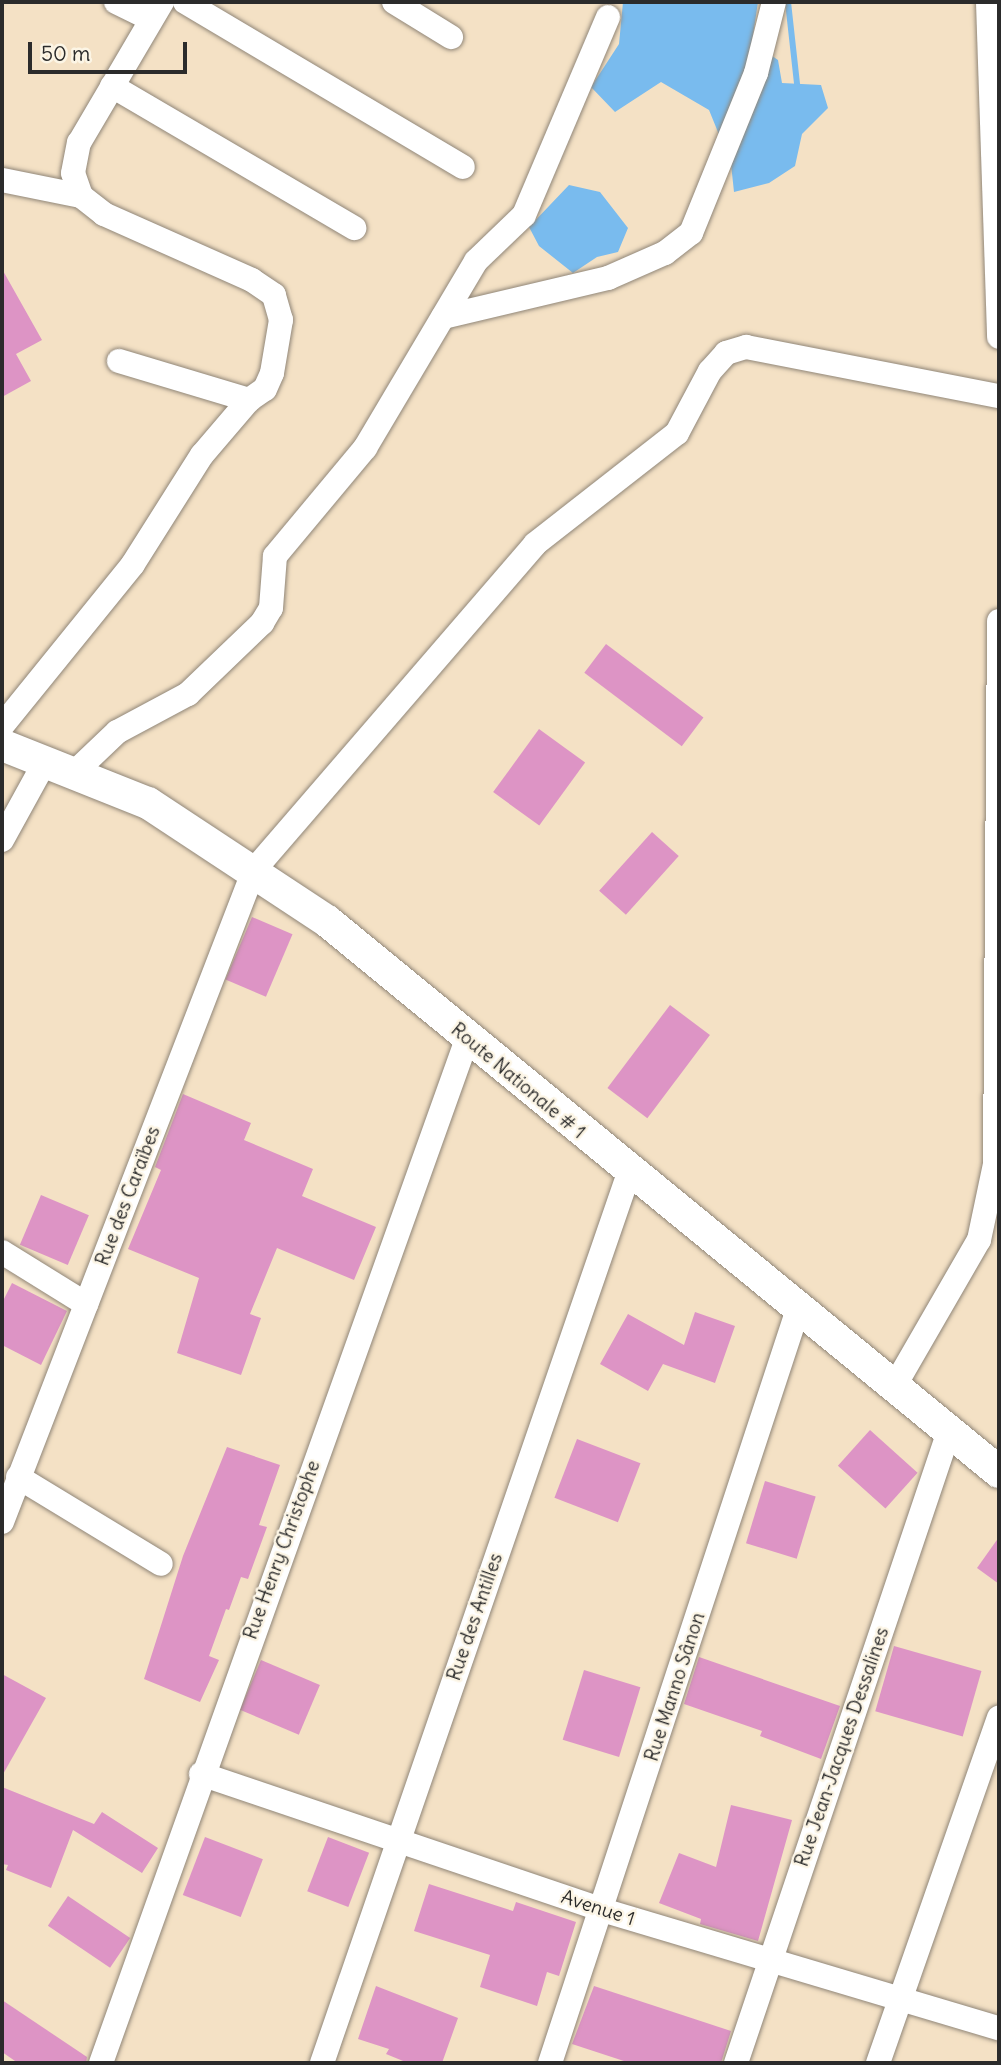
<!DOCTYPE html>
<html>
<head>
<meta charset="utf-8">
<style>
  body { margin:0 }
  #map { position:relative; width:1001px; height:2065px; overflow:hidden; background:#f4e1c5; font-family:Delius,sans-serif }
  div>[style] { position:absolute }
  .water>* { inset:0; background:#79bbee }
  .stream>* { height:6px; margin:-3px; padding:0 3px; transform-origin:3px; border-radius:3px; background:#79bbee }
  .building>* { inset:0; background:#dd94c5; transform-origin:0 0 }
  .roads { filter:drop-shadow(0 0 2px #908678) drop-shadow(0 0 2px #908678) }
  .minor>* { height:24px; margin:-12px; padding:0 12px; transform-origin:12px; border-radius:12px; background:#fff }
  .major>* { height:32px; margin:-16px; padding:0 16px; transform-origin:16px; border-radius:16px; background:#fff }
  span { translate:-50% -50%; white-space:nowrap; text-align:center; line-height:1.15; -webkit-text-stroke:5px #fcf5e5; paint-order:stroke }
  .street-label { font-size:19px; color:#2b2b2b }
  .frame { position:absolute; inset:0; border:4px solid #2b2b2b; pointer-events:none }
  .scale { position:absolute; left:28px; top:42px; width:159px; height:32px; box-sizing:border-box; border:4px solid #2b2b2b; border-top:0; padding-left:9px; font-size:21px; line-height:24px; white-space:nowrap; color:#2b2b2b; -webkit-text-stroke:5px #fcf5e5; paint-order:stroke }
</style>
</head>
<body>
<div id="map">
  <div class="water">
    <div style="clip-path:polygon(623px 2px,758px 2px,752px 42px,778px 60px,782px 83px,821px 85px,828px 108px,802px 134px,795px 166px,769px 183px,734px 192px,731px 164px,709px 110px,661px 82px,615px 112px,591px 87px,619px 44px)"></div>
    <div style="clip-path:polygon(569px 185px,600px 192px,628px 228px,618px 252px,597px 257px,573px 273px,539px 246px,529px 227px)"></div>
  </div>
  <div class="stream">
    <div style="left:788px;top:2px;width:82px;rotate:83.7deg"></div>
  </div>
  <div class="building">
    <div style="clip-path:polygon(2px 269px,42px 340px,16px 354px,31px 381px,2px 397px)"></div>
    <div style="left:606px;top:644px;width:122px;height:36px;rotate:37deg"></div>
    <div style="left:539px;top:729px;width:57px;height:78px;rotate:36deg"></div>
    <div style="left:652px;top:832px;width:36px;height:79px;rotate:42deg"></div>
    <div style="left:252px;top:917px;width:44px;height:68px;rotate:23deg"></div>
    <div style="left:670px;top:1005px;width:50px;height:104px;rotate:37deg"></div>
    <div style="clip-path:polygon(183px 1094px,251px 1123px,244px 1140px,313px 1169px,302px 1196px,376px 1227px,354px 1280px,277px 1248px,250px 1314px,261px 1318px,241px 1375px,177px 1353px,199px 1278px,128px 1249px,161px 1170px,155px 1167px)"></div>
    <div style="left:41px;top:1195px;width:52px;height:54px;rotate:23deg"></div>
    <div style="clip-path:polygon(12px 1283px,67px 1311px,41px 1365px,2px 1345px,2px 1303px)"></div>
    <div style="clip-path:polygon(695px 1312px,735px 1326px,715px 1383px,663px 1364px,648px 1391px,600px 1364px,628px 1314px,684px 1345px)"></div>
    <div style="left:870px;top:1430px;width:64px;height:48px;rotate:42deg"></div>
    <div style="left:577px;top:1439px;width:68px;height:63px;rotate:21deg"></div>
    <div style="clip-path:polygon(227px 1447px,280px 1465px,259px 1525px,267px 1527px,248px 1579px,241px 1577px,229px 1610px,226px 1609px,209px 1656px,219px 1660px,200px 1702px,144px 1679px,183px 1556px)"></div>
    <div style="left:765px;top:1481px;width:53px;height:65px;rotate:17deg"></div>
    <div style="clip-path:polygon(999px 1537px,999px 1584px,977px 1568px)"></div>
    <div style="left:894px;top:1646px;width:91px;height:68px;rotate:16deg"></div>
    <div style="clip-path:polygon(699px 1657px,840px 1706px,821px 1759px,760px 1736px,762px 1731px,684px 1704px)"></div>
    <div style="left:261px;top:1660px;width:64px;height:54px;rotate:23deg"></div>
    <div style="left:584px;top:1670px;width:59px;height:73px;rotate:17deg"></div>
    <div style="clip-path:polygon(2px 1674px,46px 1698px,2px 1776px)"></div>
    <div style="clip-path:polygon(2px 1787px,94px 1824px,102px 1812px,158px 1848px,142px 1873px,73px 1830px,51px 1888px,6px 1870px,8px 1865px,2px 1864px)"></div>
    <div style="clip-path:polygon(731px 1805px,792px 1820px,758px 1941px,700px 1924px,701px 1919px,659px 1903px,679px 1853px,716px 1867px)"></div>
    <div style="left:205px;top:1837px;width:62px;height:62px;rotate:21deg"></div>
    <div style="left:328px;top:1837px;width:44px;height:58px;rotate:21deg"></div>
    <div style="clip-path:polygon(429px 1884px,513px 1911px,516px 1902px,576px 1922px,559px 1976px,547px 1972px,537px 2006px,480px 1987px,490px 1955px,414px 1931px)"></div>
    <div style="left:68px;top:1896px;width:75px;height:36px;rotate:34deg"></div>
    <div style="clip-path:polygon(376px 1986px,458px 2018px,442px 2063px,408px 2063px,386px 2054px,389px 2049px,358px 2039px)"></div>
    <div style="clip-path:polygon(594px 1986px,731px 2031px,721px 2063px,630px 2063px,572px 2044px)"></div>
    <div style="clip-path:polygon(2px 2000px,87px 2057px,86px 2063px,18px 2063px,2px 2052px)"></div>
  </div>
  <div class="roads">
    <div class="minor">
      <div style="left:116px;top:2px;width:39px;rotate:26deg"></div>
      <div style="left:185px;top:2px;width:323px;rotate:30.7deg"></div>
      <div style="left:394px;top:2px;width:67px;rotate:31.6deg"></div>
      <div style="left:988px;top:2px;width:335px;rotate:88.1deg"></div>
      <div style="left:112px;top:86px;width:281px;rotate:30.4deg"></div>
      <div style="left:2px;top:180px;width:81px;rotate:11.4deg"></div>
      <div style="left:443px;top:317px;width:170px;rotate:-13.3deg"></div>
      <div style="left:608px;top:278px;width:62px;rotate:-23.7deg"></div>
      <div style="left:665px;top:253px;width:33px;rotate:-38deg"></div>
      <div style="left:691px;top:233px;width:173px;rotate:-67.9deg"></div>
      <div style="left:756px;top:73px;width:73px;rotate:-75.8deg"></div>
      <div style="left:119px;top:361px;width:136px;rotate:16.7deg"></div>
      <div style="left:2px;top:726px;width:208px;rotate:-51deg"></div>
      <div style="left:133px;top:564px;width:129px;rotate:-57.7deg"></div>
      <div style="left:202px;top:455px;width:72px;rotate:-49.5deg"></div>
      <div style="left:249px;top:400px;width:19px;rotate:-35deg"></div>
      <div style="left:265px;top:389px;width:17px;rotate:-66deg"></div>
      <div style="left:272px;top:373px;width:54px;rotate:-80.4deg"></div>
      <div style="left:281px;top:320px;width:26px;rotate:-106deg"></div>
      <div style="left:274px;top:295px;width:27px;rotate:-146deg"></div>
      <div style="left:252px;top:280px;width:162px;rotate:-156deg"></div>
      <div style="left:104px;top:214px;width:29px;rotate:-142deg"></div>
      <div style="left:81px;top:196px;width:24px;rotate:-109deg"></div>
      <div style="left:73px;top:173px;width:31px;rotate:-79deg"></div>
      <div style="left:79px;top:143px;width:164px;rotate:-59.5deg"></div>
      <div style="left:75px;top:772px;width:58px;rotate:-43.6deg"></div>
      <div style="left:117px;top:732px;width:81px;rotate:-28.2deg"></div>
      <div style="left:188px;top:694px;width:103px;rotate:-43.8deg"></div>
      <div style="left:262px;top:623px;width:17px;rotate:-59deg"></div>
      <div style="left:271px;top:608px;width:52px;rotate:-85.6deg"></div>
      <div style="left:275px;top:556px;width:141px;rotate:-50.2deg"></div>
      <div style="left:365px;top:448px;width:217px;rotate:-59.3deg"></div>
      <div style="left:476px;top:261px;width:66px;rotate:-43.8deg"></div>
      <div style="left:524px;top:215px;width:215px;rotate:-67deg"></div>
      <div style="left:2px;top:840px;width:91px;rotate:-61.2deg"></div>
      <div style="left:2px;top:1252px;width:99px;rotate:31.8deg"></div>
      <div style="left:894px;top:1387px;width:170px;rotate:-60deg"></div>
      <div style="left:979px;top:1240px;width:78px;rotate:-78.1deg"></div>
      <div style="left:995px;top:1164px;width:543px;rotate:-89.58deg"></div>
      <div style="left:18px;top:1477px;width:167px;rotate:31.3deg"></div>
      <div style="left:2px;top:1522px;width:699px;rotate:-68.87deg"></div>
      <div style="left:254px;top:870px;width:430px;rotate:-49.2deg"></div>
      <div style="left:535px;top:544px;width:180px;rotate:-38deg"></div>
      <div style="left:677px;top:433px;width:70px;rotate:-62deg"></div>
      <div style="left:710px;top:371px;width:24px;rotate:-48deg"></div>
      <div style="left:726px;top:353px;width:21px;rotate:-17deg"></div>
      <div style="left:746px;top:347px;width:258px;rotate:11deg"></div>
      <div style="left:201px;top:1774px;width:423px;rotate:18.7deg"></div>
      <div style="left:602px;top:1910px;width:414px;rotate:16.6deg"></div>
      <div style="left:101px;top:2063px;width:1087px;rotate:-70.33deg"></div>
      <div style="left:322px;top:2063px;width:941px;rotate:-70.97deg"></div>
      <div style="left:550px;top:2063px;width:794px;rotate:-71.79deg"></div>
      <div style="left:736px;top:2063px;width:667px;rotate:-71.37deg"></div>
      <div style="left:878px;top:2063px;width:366px;rotate:-70.7deg"></div>
    </div>
    <div class="major">
      <div style="left:2px;top:745px;width:157px;rotate:21.7deg"></div>
      <div style="left:148px;top:803px;width:214px;rotate:33.4deg"></div>
      <div style="left:327px;top:921px;width:869px;rotate:39.35deg"></div>
    </div>
  </div>
  <div class="street-label">
    <span style="left:518px;top:1081px;rotate:40deg">Route Nationale # 1</span>
    <span style="left:128px;top:1196px;rotate:-69deg">Rue des Caraïbes</span>
    <span style="left:282px;top:1550px;rotate:-70deg">Rue Henry Christophe</span>
    <span style="left:475px;top:1617px;rotate:-71deg">Rue des Antilles</span>
    <span style="left:675px;top:1687px;rotate:-72deg">Rue Manno Sânon</span>
    <span style="left:842px;top:1747px;rotate:-71deg">Rue Jean-Jacques Dessalines</span>
    <span style="left:598px;top:1908px;rotate:18deg">Avenue 1</span>
  </div>
  <div class="frame"></div>
  <div class="scale">50 m</div>
</div>
</body>
</html>
